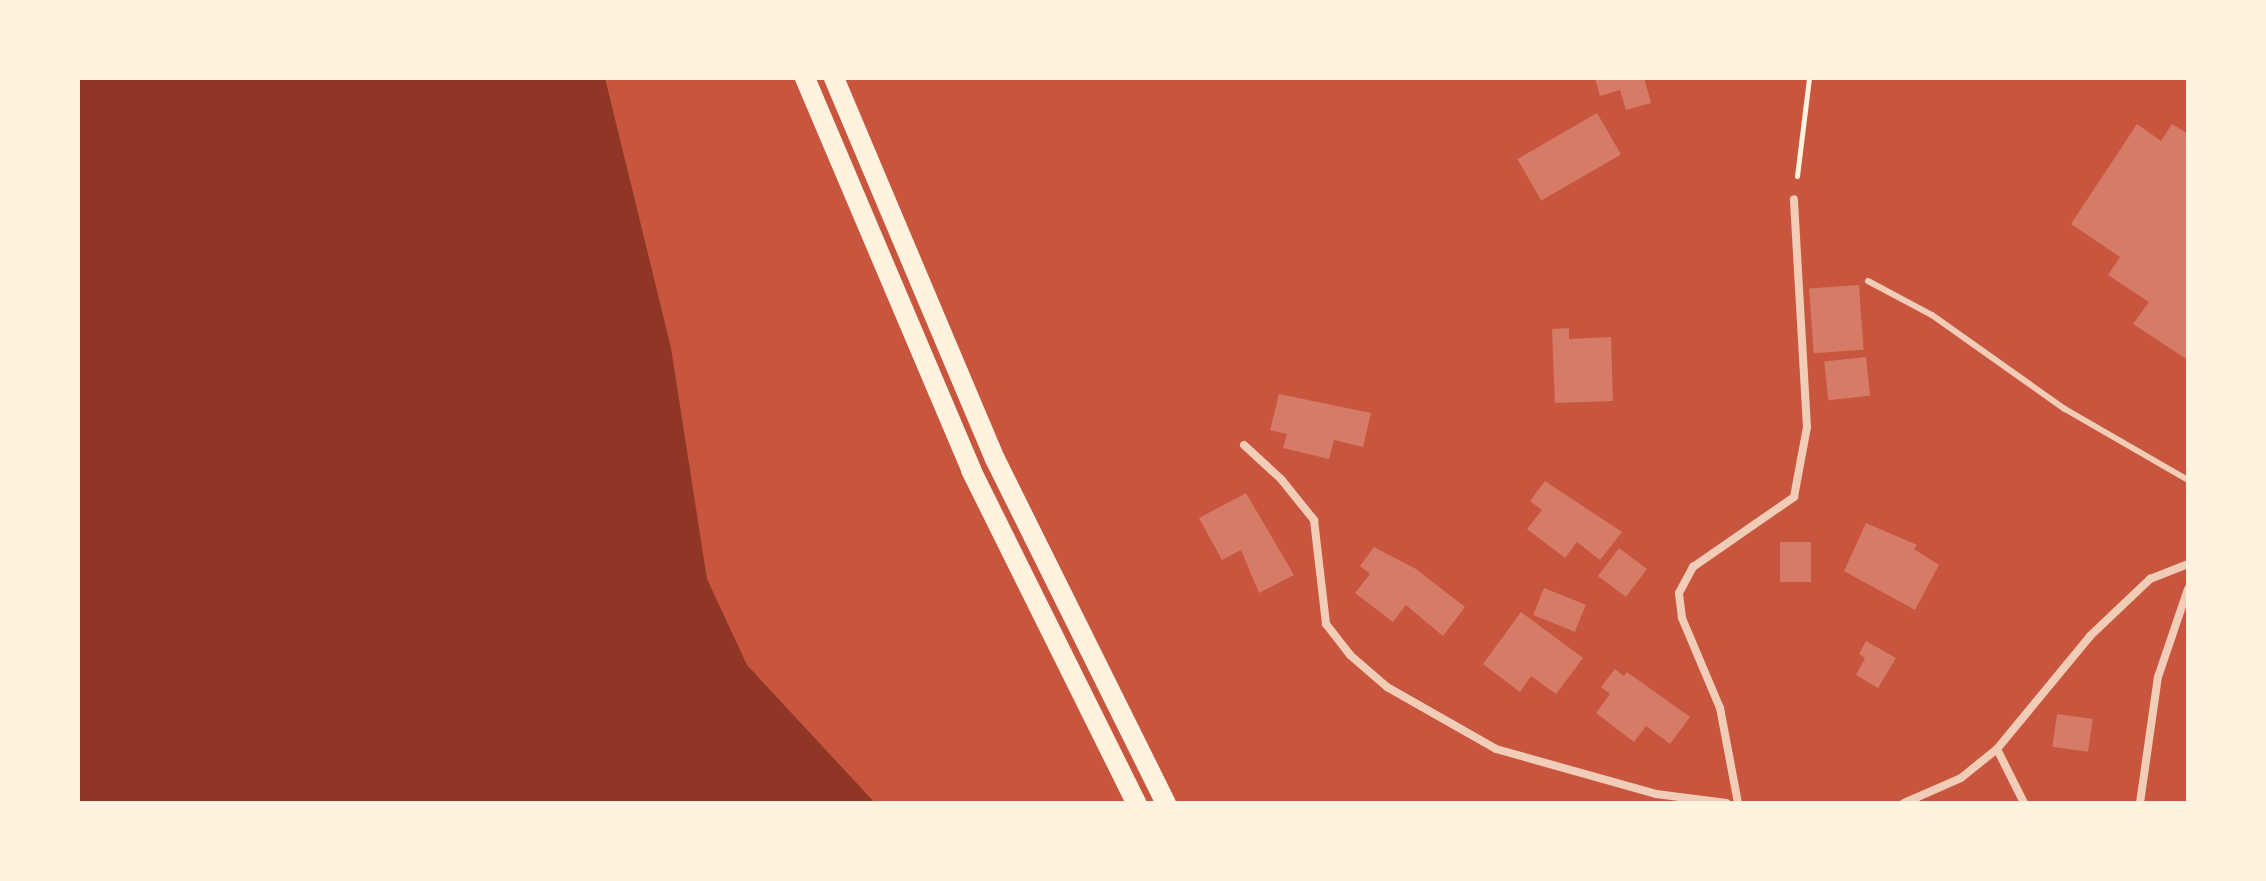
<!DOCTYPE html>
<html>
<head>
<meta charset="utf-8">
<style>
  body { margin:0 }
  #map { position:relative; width:2266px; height:881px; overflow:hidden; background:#c8553d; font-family:Figtree,sans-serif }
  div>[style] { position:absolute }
  .water>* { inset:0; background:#8f3625 }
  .building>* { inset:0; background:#d67c66; transform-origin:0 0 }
  .path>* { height:5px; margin:-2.5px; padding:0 2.5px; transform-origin:2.5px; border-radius:2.5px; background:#fff3e0 }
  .service>* { height:6px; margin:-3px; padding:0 3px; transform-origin:3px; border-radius:3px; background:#f1ccb7 }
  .minor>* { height:8px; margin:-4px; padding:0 4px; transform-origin:4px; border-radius:4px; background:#f1ccb7 }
  .primary>* { height:20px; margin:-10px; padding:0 10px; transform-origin:10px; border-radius:10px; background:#fff3e0 }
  span { translate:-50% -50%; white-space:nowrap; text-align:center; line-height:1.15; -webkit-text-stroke:8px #fff3e0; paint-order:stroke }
  .frame { position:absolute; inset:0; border:80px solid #fff3e0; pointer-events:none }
</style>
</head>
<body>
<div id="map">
  <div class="water">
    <div style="clip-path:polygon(78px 78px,605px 78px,671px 348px,707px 579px,747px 665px,875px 803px,78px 803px)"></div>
  </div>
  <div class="building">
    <div style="clip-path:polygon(1595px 78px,1644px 78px,1651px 103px,1626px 110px,1620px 90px,1600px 96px)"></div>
    <div style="left:1597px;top:113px;width:48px;height:92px;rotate:60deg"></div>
    <div style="clip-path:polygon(2137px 124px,2161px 141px,2172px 124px,2188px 134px,2188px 360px,2133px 324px,2149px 302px,2108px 275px,2120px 257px,2071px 224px)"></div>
    <div style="left:1859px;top:285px;width:65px;height:50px;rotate:86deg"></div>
    <div style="clip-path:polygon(1569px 328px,1569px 339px,1611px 337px,1613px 401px,1555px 403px,1552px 329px)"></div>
    <div style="left:1866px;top:357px;width:39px;height:42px;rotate:84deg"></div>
    <div style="clip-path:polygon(1279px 394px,1371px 413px,1363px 447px,1334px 440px,1329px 459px,1283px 448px,1287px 434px,1270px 430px)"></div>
    <div style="clip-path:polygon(1545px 481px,1622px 532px,1600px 560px,1577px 542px,1565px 558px,1527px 529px,1542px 510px,1530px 501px)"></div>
    <div style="clip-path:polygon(1246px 493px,1294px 575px,1259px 593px,1241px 550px,1222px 560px,1199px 518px)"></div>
    <div style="clip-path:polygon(1866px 523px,1917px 545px,1914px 549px,1939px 565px,1915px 610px,1844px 571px)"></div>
    <div style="left:1780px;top:542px;width:31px;height:40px"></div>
    <div style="clip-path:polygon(1374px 547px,1416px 569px,1465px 607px,1443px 636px,1406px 605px,1393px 622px,1355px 593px,1370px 574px,1360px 566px)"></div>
    <div style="left:1619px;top:548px;width:35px;height:35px;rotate:37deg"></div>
    <div style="left:1544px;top:588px;width:45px;height:29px;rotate:22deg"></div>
    <div style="clip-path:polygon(1521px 612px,1583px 658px,1556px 694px,1531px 676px,1520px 692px,1483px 664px)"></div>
    <div style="clip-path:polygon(1866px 641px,1896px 658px,1878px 688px,1856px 675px,1865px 658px,1859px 654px)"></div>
    <div style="clip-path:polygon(1615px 669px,1624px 676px,1627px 672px,1690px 717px,1670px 744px,1646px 726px,1634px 742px,1596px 713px,1610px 694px,1601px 687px)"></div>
    <div style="left:2057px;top:714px;width:36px;height:33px;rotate:8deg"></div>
  </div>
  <div class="path">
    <div style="left:1797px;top:176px;width:99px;rotate:-83deg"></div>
  </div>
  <div class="service">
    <div style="left:1868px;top:281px;width:72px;rotate:28deg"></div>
    <div style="left:1932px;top:315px;width:163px;rotate:35.3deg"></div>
    <div style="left:2065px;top:409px;width:142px;rotate:30deg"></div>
  </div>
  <div class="minor">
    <div style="left:1244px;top:445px;width:50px;rotate:42.6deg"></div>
    <div style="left:1281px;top:479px;width:53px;rotate:51.2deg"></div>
    <div style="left:1314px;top:520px;width:105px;rotate:83.4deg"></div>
    <div style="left:1326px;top:624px;width:39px;rotate:52deg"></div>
    <div style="left:1350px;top:655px;width:49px;rotate:40.9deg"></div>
    <div style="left:1387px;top:687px;width:125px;rotate:29.6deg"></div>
    <div style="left:1496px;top:749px;width:166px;rotate:15.7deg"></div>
    <div style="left:1656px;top:794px;width:71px;rotate:7.3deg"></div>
    <div style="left:1997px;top:749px;width:60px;rotate:63.4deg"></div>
    <div style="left:1738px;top:803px;width:97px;rotate:-100.7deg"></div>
    <div style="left:1720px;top:708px;width:98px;rotate:-112.9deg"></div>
    <div style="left:1682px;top:618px;width:25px;rotate:-97deg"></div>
    <div style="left:1679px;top:593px;width:30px;rotate:-62deg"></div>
    <div style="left:1693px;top:567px;width:123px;rotate:-34.7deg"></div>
    <div style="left:1794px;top:497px;width:71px;rotate:-79.5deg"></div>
    <div style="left:1807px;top:427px;width:228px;rotate:-93.3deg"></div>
    <div style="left:1904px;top:803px;width:62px;rotate:-23.7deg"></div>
    <div style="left:1961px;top:778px;width:46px;rotate:-38.9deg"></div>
    <div style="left:1997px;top:749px;width:146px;rotate:-50.5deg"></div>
    <div style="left:2090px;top:636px;width:83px;rotate:-43.5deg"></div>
    <div style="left:2150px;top:579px;width:41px;rotate:-21.5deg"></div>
    <div style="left:2140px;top:803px;width:127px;rotate:-81.9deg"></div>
    <div style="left:2158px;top:677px;width:93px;rotate:-71.2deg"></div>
  </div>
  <div class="primary">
    <div style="left:805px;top:78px;width:426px;rotate:67deg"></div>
    <div style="left:971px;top:470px;width:372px;rotate:63.6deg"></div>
    <div style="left:834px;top:78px;width:414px;rotate:67.1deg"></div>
    <div style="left:995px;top:459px;width:384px;rotate:63.6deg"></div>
  </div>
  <div class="frame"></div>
</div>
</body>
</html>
